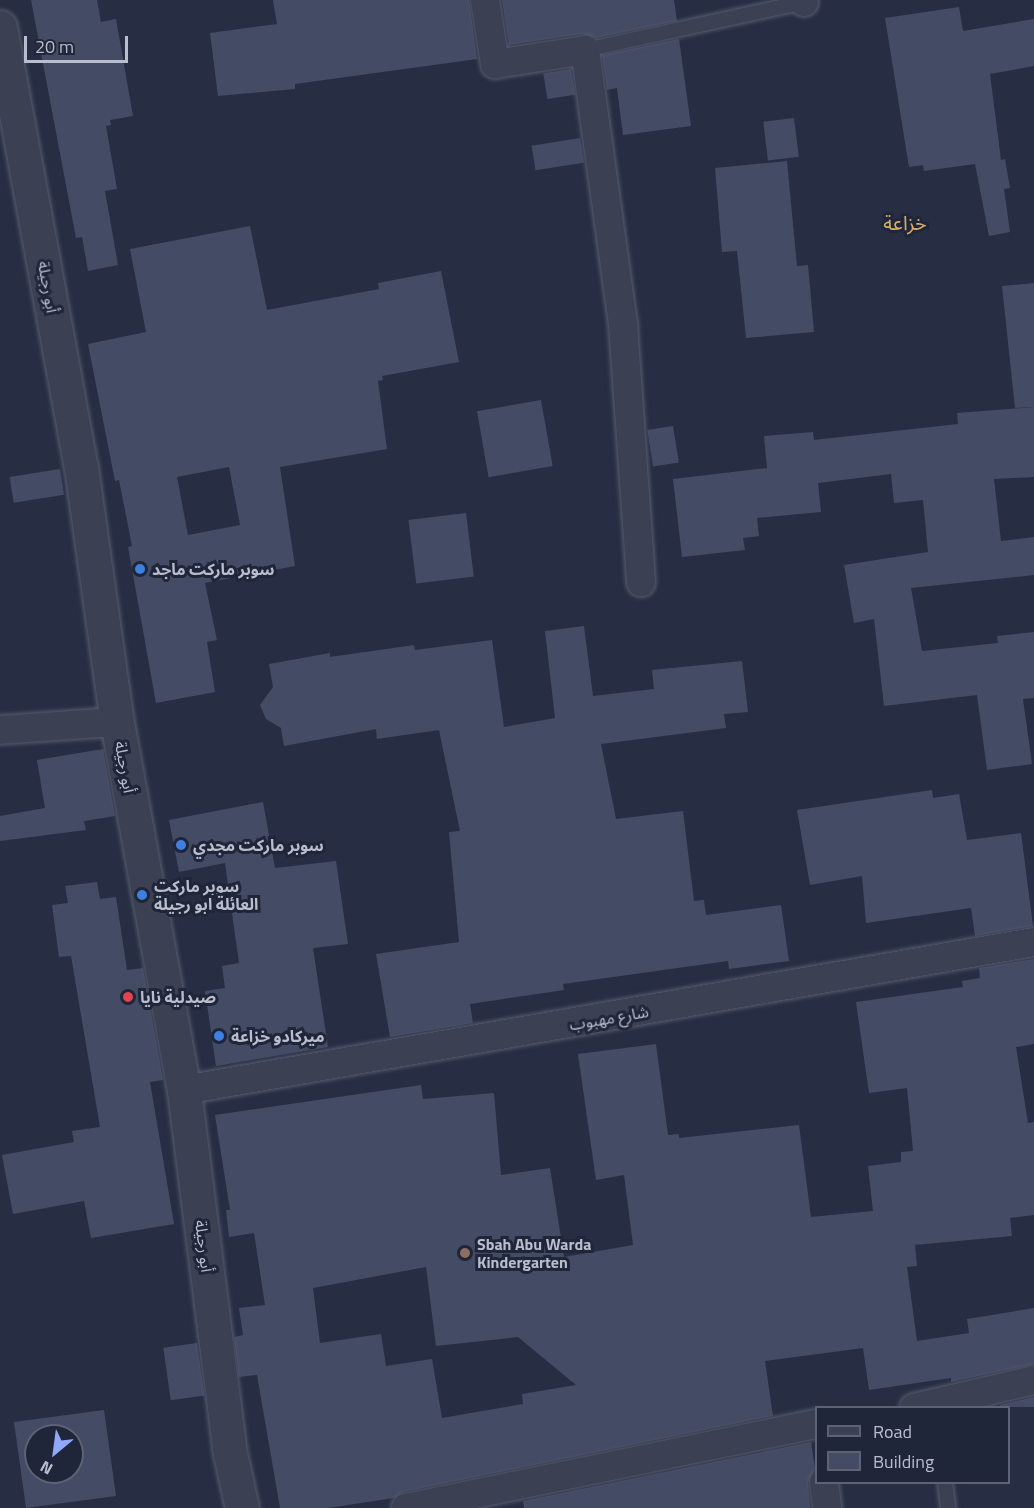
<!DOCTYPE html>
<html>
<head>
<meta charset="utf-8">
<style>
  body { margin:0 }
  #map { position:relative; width:1034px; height:1508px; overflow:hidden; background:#272e44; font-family:"Titillium Web","Noto Sans Arabic",sans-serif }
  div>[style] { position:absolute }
  .building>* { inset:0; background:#444b64; transform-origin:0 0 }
  .roads { filter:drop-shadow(0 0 2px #575c6e) drop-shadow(0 0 2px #575c6e) }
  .service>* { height:14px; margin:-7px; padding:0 7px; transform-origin:7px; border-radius:7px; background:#3b4153 }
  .minor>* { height:28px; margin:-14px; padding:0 14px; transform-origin:14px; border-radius:14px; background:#3b4153 }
  .tertiary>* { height:33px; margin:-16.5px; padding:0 16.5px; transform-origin:16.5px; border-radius:16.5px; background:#3b4153 }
  .dots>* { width:16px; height:16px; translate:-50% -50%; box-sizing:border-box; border:3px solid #202639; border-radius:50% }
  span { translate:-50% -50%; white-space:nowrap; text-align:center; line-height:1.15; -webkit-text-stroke:6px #202639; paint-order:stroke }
  .street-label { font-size:16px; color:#b9bdcd }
  .poi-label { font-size:16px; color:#b9bdcd; font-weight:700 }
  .left { translate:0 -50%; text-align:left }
  .quarter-label { font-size:20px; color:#d8ad69 }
  .legend { position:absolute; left:815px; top:1406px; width:195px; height:78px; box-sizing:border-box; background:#202639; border:2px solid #5d6274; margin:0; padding:8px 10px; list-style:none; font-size:18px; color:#b9bdcd }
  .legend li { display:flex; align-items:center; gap:12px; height:30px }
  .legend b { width:30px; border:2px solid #5d6274 }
  .north { position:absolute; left:24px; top:1424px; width:60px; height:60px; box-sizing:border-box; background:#202639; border:2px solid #5d6274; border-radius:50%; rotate:209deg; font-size:16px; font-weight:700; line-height:24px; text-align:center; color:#b9bdcd }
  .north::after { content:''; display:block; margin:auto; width:21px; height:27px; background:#91a7fa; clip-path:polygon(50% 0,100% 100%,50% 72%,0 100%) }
  .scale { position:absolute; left:24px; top:36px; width:104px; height:27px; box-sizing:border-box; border:3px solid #b9bdcd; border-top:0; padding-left:8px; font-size:18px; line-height:21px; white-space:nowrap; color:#b9bdcd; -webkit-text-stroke:4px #202639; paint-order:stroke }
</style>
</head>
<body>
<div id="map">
  <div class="building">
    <div style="clip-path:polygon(31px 0,97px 0,101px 22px,116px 19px,133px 116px,110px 120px,111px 125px,106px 126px,117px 189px,105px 191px,118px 265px,88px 271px,82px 237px,76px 238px)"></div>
    <div style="clip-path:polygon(273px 0,469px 0,477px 59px,295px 84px,295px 89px,218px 96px,210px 33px,277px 24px)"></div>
    <div style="clip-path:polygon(502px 0,674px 0,677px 21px,596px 38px,582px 34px,509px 45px)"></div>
    <div style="clip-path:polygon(959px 7px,963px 31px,1034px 19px,1034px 66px,990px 74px,1001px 160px,1005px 159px,1010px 188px,1004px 189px,1010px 232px,989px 236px,975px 164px,924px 171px,923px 165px,909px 167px,885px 18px)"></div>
    <div style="clip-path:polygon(679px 39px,691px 126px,623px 135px,617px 88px,607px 90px,602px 55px)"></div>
    <div style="left:571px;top:69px;width:26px;height:28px;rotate:81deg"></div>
    <div style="left:794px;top:118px;width:39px;height:31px;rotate:83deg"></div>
    <div style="left:580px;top:138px;width:25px;height:49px;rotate:81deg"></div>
    <div style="clip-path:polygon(787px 161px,797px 266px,808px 265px,814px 332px,746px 338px,737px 251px,722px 252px,715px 168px)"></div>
    <div style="clip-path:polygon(evenodd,250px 226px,267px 310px,379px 289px,378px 283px,441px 271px,459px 362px,382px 376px,383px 380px,378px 381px,387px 449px,280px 467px,295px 566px,205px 583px,217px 640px,207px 642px,215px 692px,156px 703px,128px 547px,132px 546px,119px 480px,115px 481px,88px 344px,146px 332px,130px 249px,250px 226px,229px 467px,240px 525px,188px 535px,177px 477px,229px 467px)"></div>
    <div style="clip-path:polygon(1034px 283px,1034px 407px,1015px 408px,1002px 286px)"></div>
    <div style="left:541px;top:400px;width:67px;height:65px;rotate:80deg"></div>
    <div style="clip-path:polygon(1034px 407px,1034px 477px,994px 479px,1001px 541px,1034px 537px,1034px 575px,911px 588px,922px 651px,998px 643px,997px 636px,1034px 632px,1034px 698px,1023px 699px,1032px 764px,987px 770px,977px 695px,884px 706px,874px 619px,854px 623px,844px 565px,928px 552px,923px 500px,894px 503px,891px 474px,818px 483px,821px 512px,757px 518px,759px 536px,743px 538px,745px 550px,682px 557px,673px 479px,767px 468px,764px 436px,813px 432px,814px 440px,958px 424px,957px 413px)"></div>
    <div style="left:673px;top:426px;width:37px;height:26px;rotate:81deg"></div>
    <div style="left:60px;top:469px;width:26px;height:51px;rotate:81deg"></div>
    <div style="left:466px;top:513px;width:64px;height:58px;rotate:83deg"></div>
    <div style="clip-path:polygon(584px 626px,593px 696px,654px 689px,652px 670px,742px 661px,748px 712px,724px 714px,726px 728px,601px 744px,616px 819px,683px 811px,694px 901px,704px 900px,706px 915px,781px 905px,789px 961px,729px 969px,728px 961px,563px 984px,564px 990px,470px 1004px,473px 1023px,390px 1037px,376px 954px,459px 942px,449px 832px,460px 831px,439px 730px,377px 739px,376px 729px,284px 746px,281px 728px,266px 719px,260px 705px,273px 687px,269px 664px,330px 653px,330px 657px,414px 645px,415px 650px,492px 640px,504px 727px,555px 718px,545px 631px)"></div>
    <div style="clip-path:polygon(103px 749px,115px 816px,84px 821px,86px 830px,0 841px,0 816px,45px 808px,37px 760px)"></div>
    <div style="clip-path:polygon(932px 790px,933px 798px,959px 794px,967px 840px,1021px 833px,1033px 926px,975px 936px,971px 908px,866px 923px,862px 876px,810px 885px,797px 810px)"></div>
    <div style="clip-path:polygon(263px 802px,275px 868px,336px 861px,348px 944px,313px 948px,328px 1047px,216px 1066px,205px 991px,225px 988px,222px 966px,239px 963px,225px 863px,179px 872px,169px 820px)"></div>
    <div style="clip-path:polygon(97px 882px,100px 899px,116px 897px,127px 970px,143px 968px,163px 1080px,150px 1082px,174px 1224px,91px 1238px,84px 1201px,13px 1214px,2px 1155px,74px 1142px,72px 1131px,100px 1127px,71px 956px,59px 957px,52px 905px,68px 903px,65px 886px)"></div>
    <div style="clip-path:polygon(evenodd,1034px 959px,1034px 1044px,1016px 1047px,1028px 1123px,1034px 1122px,1034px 1215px,1010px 1218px,1012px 1236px,915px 1245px,917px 1266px,907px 1267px,917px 1341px,969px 1333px,967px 1319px,1034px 1308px,1034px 1364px,951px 1382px,951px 1378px,869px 1390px,863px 1348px,765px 1361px,773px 1416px,403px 1492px,394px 1498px,328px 1508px,280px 1508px,257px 1375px,239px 1377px,234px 1337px,243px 1335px,239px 1308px,265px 1305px,254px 1233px,229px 1237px,226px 1210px,230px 1210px,215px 1115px,421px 1085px,423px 1099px,494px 1093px,501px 1175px,550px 1168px,564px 1257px,633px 1245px,624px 1175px,596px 1180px,578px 1054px,656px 1044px,668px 1135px,679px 1134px,679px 1138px,799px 1125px,811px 1217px,873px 1211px,868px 1166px,901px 1162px,901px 1152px,913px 1151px,907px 1088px,869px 1093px,856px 1002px,963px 987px,962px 981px,980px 978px,979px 968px,1034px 959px,426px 1267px,436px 1346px,518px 1337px,576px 1385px,522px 1394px,523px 1404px,442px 1418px,432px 1359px,386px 1366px,381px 1334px,320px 1343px,313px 1288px,426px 1267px)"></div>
    <div style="left:197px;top:1343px;width:53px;height:34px;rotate:82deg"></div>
    <div style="clip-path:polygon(1034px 1397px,1034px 1407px,1000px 1407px,1000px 1405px)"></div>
    <div style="clip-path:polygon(evenodd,104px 1410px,116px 1496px,26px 1508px,14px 1422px,104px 1410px,36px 1436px,72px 1436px,72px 1472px,36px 1472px,36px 1436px)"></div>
    <div style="clip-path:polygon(811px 1442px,815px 1468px,808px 1483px,810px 1508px,524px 1508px,523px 1501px)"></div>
  </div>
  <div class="roads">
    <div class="service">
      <div style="left:585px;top:50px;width:228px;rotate:-12.4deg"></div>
      <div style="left:945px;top:1482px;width:26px;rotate:83deg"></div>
    </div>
    <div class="minor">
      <div style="left:485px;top:0;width:65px;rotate:81.1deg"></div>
      <div style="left:495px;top:64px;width:91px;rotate:-8.8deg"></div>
      <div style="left:585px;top:50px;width:277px;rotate:82.1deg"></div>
      <div style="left:623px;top:324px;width:259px;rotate:86deg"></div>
      <div style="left:804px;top:0;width:2px;rotate:90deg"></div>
      <div style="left:0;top:730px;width:117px;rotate:-3.9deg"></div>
      <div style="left:184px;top:1090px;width:863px;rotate:-9.88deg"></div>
      <div style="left:914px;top:1408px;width:123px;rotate:-13.1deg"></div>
      <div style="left:824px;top:1482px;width:26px;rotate:83deg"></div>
      <div style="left:406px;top:1508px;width:419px;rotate:-11.6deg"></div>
    </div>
    <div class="tertiary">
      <div style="left:0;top:27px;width:447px;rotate:79.6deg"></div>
      <div style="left:81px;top:467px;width:258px;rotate:82deg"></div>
      <div style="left:117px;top:722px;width:374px;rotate:79.7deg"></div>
      <div style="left:184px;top:1090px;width:366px;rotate:82.8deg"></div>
      <div style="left:230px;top:1453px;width:56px;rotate:77.7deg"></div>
    </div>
  </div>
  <div class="dots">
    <div style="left:140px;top:569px;background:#3f7fe0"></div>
    <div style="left:181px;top:845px;background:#3f7fe0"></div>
    <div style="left:142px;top:895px;background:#3f7fe0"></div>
    <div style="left:128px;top:997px;background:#e0444e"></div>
    <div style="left:219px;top:1036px;background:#3f7fe0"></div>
    <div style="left:465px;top:1253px;background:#8d6e63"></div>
  </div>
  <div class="street-label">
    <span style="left:48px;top:287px;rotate:80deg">أبو رجيلة</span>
    <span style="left:125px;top:767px;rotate:80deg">أبو رجيلة</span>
    <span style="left:609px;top:1018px;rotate:-10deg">شارع مهبوب</span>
    <span style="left:204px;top:1246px;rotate:83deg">أبو رجيلة</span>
  </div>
  <div class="poi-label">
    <span class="left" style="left:152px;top:569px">سوبر ماركت ماجد</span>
    <span class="left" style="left:193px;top:845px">سوبر ماركت مجدي</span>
    <span class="left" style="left:154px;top:895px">سوبر ماركت<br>العائلة ابو رجيلة</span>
    <span class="left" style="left:140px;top:997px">صيدلية نايا</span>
    <span class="left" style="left:231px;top:1036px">ميركادو خزاعة</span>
    <span class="left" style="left:477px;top:1253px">Sbah Abu Warda<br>Kindergarten</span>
  </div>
  <div class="quarter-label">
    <span style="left:905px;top:222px">خزاعة</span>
  </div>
  <ul class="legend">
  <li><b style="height:8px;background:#3b4153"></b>Road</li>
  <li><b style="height:16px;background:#444b64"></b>Building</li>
  </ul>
  <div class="north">N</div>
  <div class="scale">20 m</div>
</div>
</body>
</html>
